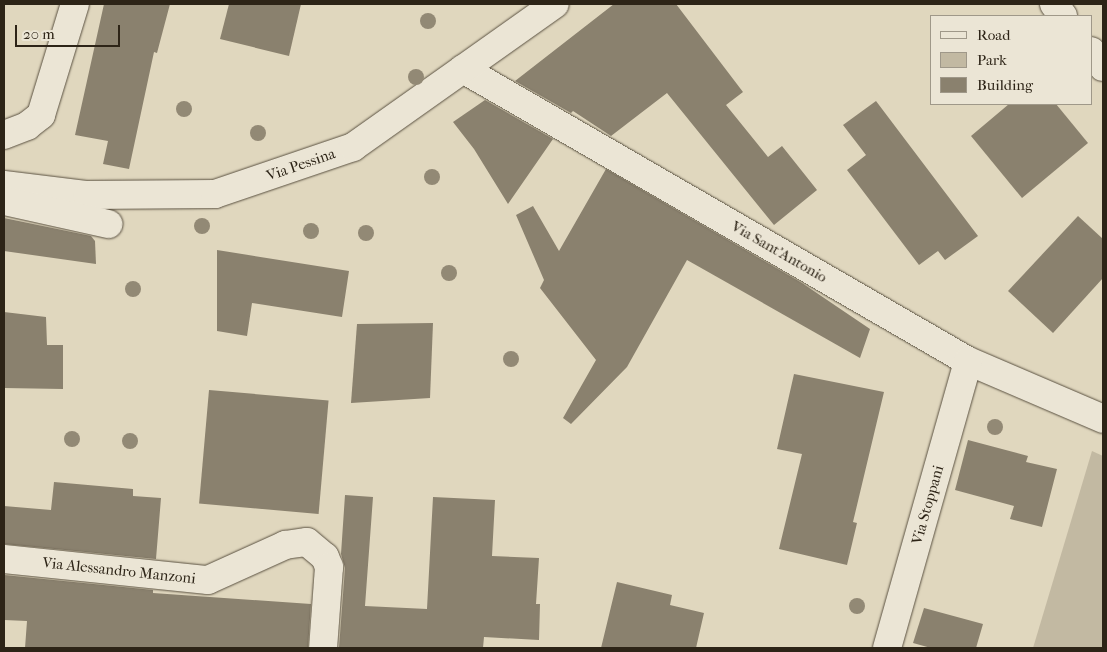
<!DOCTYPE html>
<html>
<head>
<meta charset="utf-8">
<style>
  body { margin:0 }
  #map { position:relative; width:1107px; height:652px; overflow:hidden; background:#e0d7be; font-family:"IM FELL French Canon",serif }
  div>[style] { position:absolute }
  .green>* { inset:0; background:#c2b9a2 }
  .building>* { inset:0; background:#8a816e; transform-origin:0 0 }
  .roads { filter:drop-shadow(0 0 1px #5a5141) drop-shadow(0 0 1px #5a5141) }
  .minor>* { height:28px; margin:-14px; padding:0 14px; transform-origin:14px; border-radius:14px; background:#ebe5d5 }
  .trees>* { width:16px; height:16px; margin:-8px; border-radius:50%; background:#928975 }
  span { translate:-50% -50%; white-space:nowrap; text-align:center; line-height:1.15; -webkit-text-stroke:5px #ebe5d5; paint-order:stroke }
  .street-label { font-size:15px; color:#2d2417 }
  .frame { position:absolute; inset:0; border:5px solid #2d2417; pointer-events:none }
  .legend { position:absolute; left:930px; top:15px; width:162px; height:90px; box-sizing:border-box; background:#ebe5d5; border:1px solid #9f9889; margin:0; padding:6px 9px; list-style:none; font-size:15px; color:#2d2417 }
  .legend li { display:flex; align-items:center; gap:10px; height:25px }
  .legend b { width:25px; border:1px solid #9f9889 }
  .scale { position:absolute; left:15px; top:25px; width:105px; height:22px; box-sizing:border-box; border:2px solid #2d2417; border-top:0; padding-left:6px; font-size:15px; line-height:18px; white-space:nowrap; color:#2d2417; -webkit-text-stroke:4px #ebe5d5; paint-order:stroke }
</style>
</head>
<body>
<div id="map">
  <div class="green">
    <div style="clip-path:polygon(1092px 451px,1103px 456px,1103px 648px,1033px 648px)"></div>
  </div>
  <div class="building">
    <div style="clip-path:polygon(104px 4px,170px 4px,157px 53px,154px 52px,129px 169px,103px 164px,108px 141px,75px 135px)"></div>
    <div style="clip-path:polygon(229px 4px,301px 4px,289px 56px,220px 39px)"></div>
    <div style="clip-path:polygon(614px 4px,676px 4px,743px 92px,726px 105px,768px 157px,782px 146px,817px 190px,774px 225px,667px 93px,611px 136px,573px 111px,571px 113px,515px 81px)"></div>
    <div style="clip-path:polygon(485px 100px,553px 139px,508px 204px,474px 149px,453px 122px)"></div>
    <div style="clip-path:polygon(876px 101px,978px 236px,945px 260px,938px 251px,919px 265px,847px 170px,866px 155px,843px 125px)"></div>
    <div style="clip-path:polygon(1009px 104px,1056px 104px,1088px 143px,1022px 198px,971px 136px)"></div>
    <div style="clip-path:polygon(606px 169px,802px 283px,870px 329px,860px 358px,687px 260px,627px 367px,571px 424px,563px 418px,596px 360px,540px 288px,544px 280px,516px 215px,533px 206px,559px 251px)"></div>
    <div style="clip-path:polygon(1078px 216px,1103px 239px,1103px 278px,1053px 333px,1008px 291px)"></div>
    <div style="clip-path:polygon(4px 218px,91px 236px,95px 241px,96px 264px,4px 251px)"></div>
    <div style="clip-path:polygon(217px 250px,349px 271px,342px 317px,252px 303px,247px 336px,217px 331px)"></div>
    <div style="clip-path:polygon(4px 312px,46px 317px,47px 345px,63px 345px,63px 389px,4px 388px)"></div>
    <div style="clip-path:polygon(433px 323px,430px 398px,351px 403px,357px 324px)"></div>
    <div style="clip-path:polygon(794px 374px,884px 392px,853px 522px,857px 523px,847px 565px,779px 549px,802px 454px,777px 449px)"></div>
    <div style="left:209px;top:390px;width:120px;height:114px;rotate:5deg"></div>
    <div style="clip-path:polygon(968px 440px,1028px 456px,1026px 462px,1057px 469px,1042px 527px,1010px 519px,1014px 506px,955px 490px)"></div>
    <div style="clip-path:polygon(54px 482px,133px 489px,133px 496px,161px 498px,156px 559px,4px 544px,4px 506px,51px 510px)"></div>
    <div style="clip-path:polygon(345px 495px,373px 497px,365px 606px,427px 609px,433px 497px,495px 500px,492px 556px,539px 558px,536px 604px,540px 604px,539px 640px,484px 637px,483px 648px,339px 648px,345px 568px,341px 554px)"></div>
    <div style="clip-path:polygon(4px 575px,153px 590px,153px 593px,311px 604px,308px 648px,25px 648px,27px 621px,4px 620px)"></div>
    <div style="clip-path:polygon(617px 582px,672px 595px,670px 605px,704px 613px,696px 648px,601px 648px)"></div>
    <div style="clip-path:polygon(924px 608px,983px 624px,976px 648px,931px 648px,913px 643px)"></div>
  </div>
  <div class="roads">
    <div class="minor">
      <div style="left:1054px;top:4px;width:15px;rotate:53deg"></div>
      <div style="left:1091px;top:51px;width:20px;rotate:53deg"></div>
      <div style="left:463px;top:69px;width:583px;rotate:30.04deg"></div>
      <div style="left:968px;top:361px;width:147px;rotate:23.2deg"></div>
      <div style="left:4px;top:135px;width:25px;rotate:-21deg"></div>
      <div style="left:27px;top:126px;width:18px;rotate:-38deg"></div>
      <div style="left:41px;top:115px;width:116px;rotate:-73deg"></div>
      <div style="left:4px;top:185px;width:84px;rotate:6.9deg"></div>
      <div style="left:87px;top:195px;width:128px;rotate:-0.4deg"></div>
      <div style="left:215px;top:194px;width:146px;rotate:-18.8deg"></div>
      <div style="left:353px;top:147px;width:247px;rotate:-35.3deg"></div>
      <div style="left:5px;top:201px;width:106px;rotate:12.6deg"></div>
      <div style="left:4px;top:559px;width:205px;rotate:5.9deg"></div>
      <div style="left:208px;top:580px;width:85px;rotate:-24.4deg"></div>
      <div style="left:285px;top:545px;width:22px;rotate:-8deg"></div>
      <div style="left:307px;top:542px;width:23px;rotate:40deg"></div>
      <div style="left:325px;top:557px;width:11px;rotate:68deg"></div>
      <div style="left:329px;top:567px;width:81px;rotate:94.2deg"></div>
      <div style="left:887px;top:648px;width:298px;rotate:-74.2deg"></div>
    </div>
  </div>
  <div class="trees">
    <div style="left:428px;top:21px"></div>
    <div style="left:416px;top:77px"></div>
    <div style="left:184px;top:109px"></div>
    <div style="left:258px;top:133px"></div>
    <div style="left:432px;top:177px"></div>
    <div style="left:202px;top:226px"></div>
    <div style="left:311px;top:231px"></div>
    <div style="left:366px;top:233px"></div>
    <div style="left:449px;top:273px"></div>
    <div style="left:133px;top:289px"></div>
    <div style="left:511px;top:359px"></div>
    <div style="left:995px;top:427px"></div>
    <div style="left:72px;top:439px"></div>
    <div style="left:130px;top:441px"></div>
    <div style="left:857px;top:606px"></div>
  </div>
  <div class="street-label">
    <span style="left:301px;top:165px;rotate:-19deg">Via Pessina</span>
    <span style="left:779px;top:252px;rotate:30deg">Via Sant'Antonio</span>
    <span style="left:928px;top:505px;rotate:-74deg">Via Stoppani</span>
    <span style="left:119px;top:571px;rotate:6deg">Via Alessandro Manzoni</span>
  </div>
  <div class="frame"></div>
  <ul class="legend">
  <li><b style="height:6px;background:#ebe5d5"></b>Road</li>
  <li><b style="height:14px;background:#c2b9a2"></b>Park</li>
  <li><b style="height:14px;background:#8a816e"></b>Building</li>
  </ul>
  <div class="scale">20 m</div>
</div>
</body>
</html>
